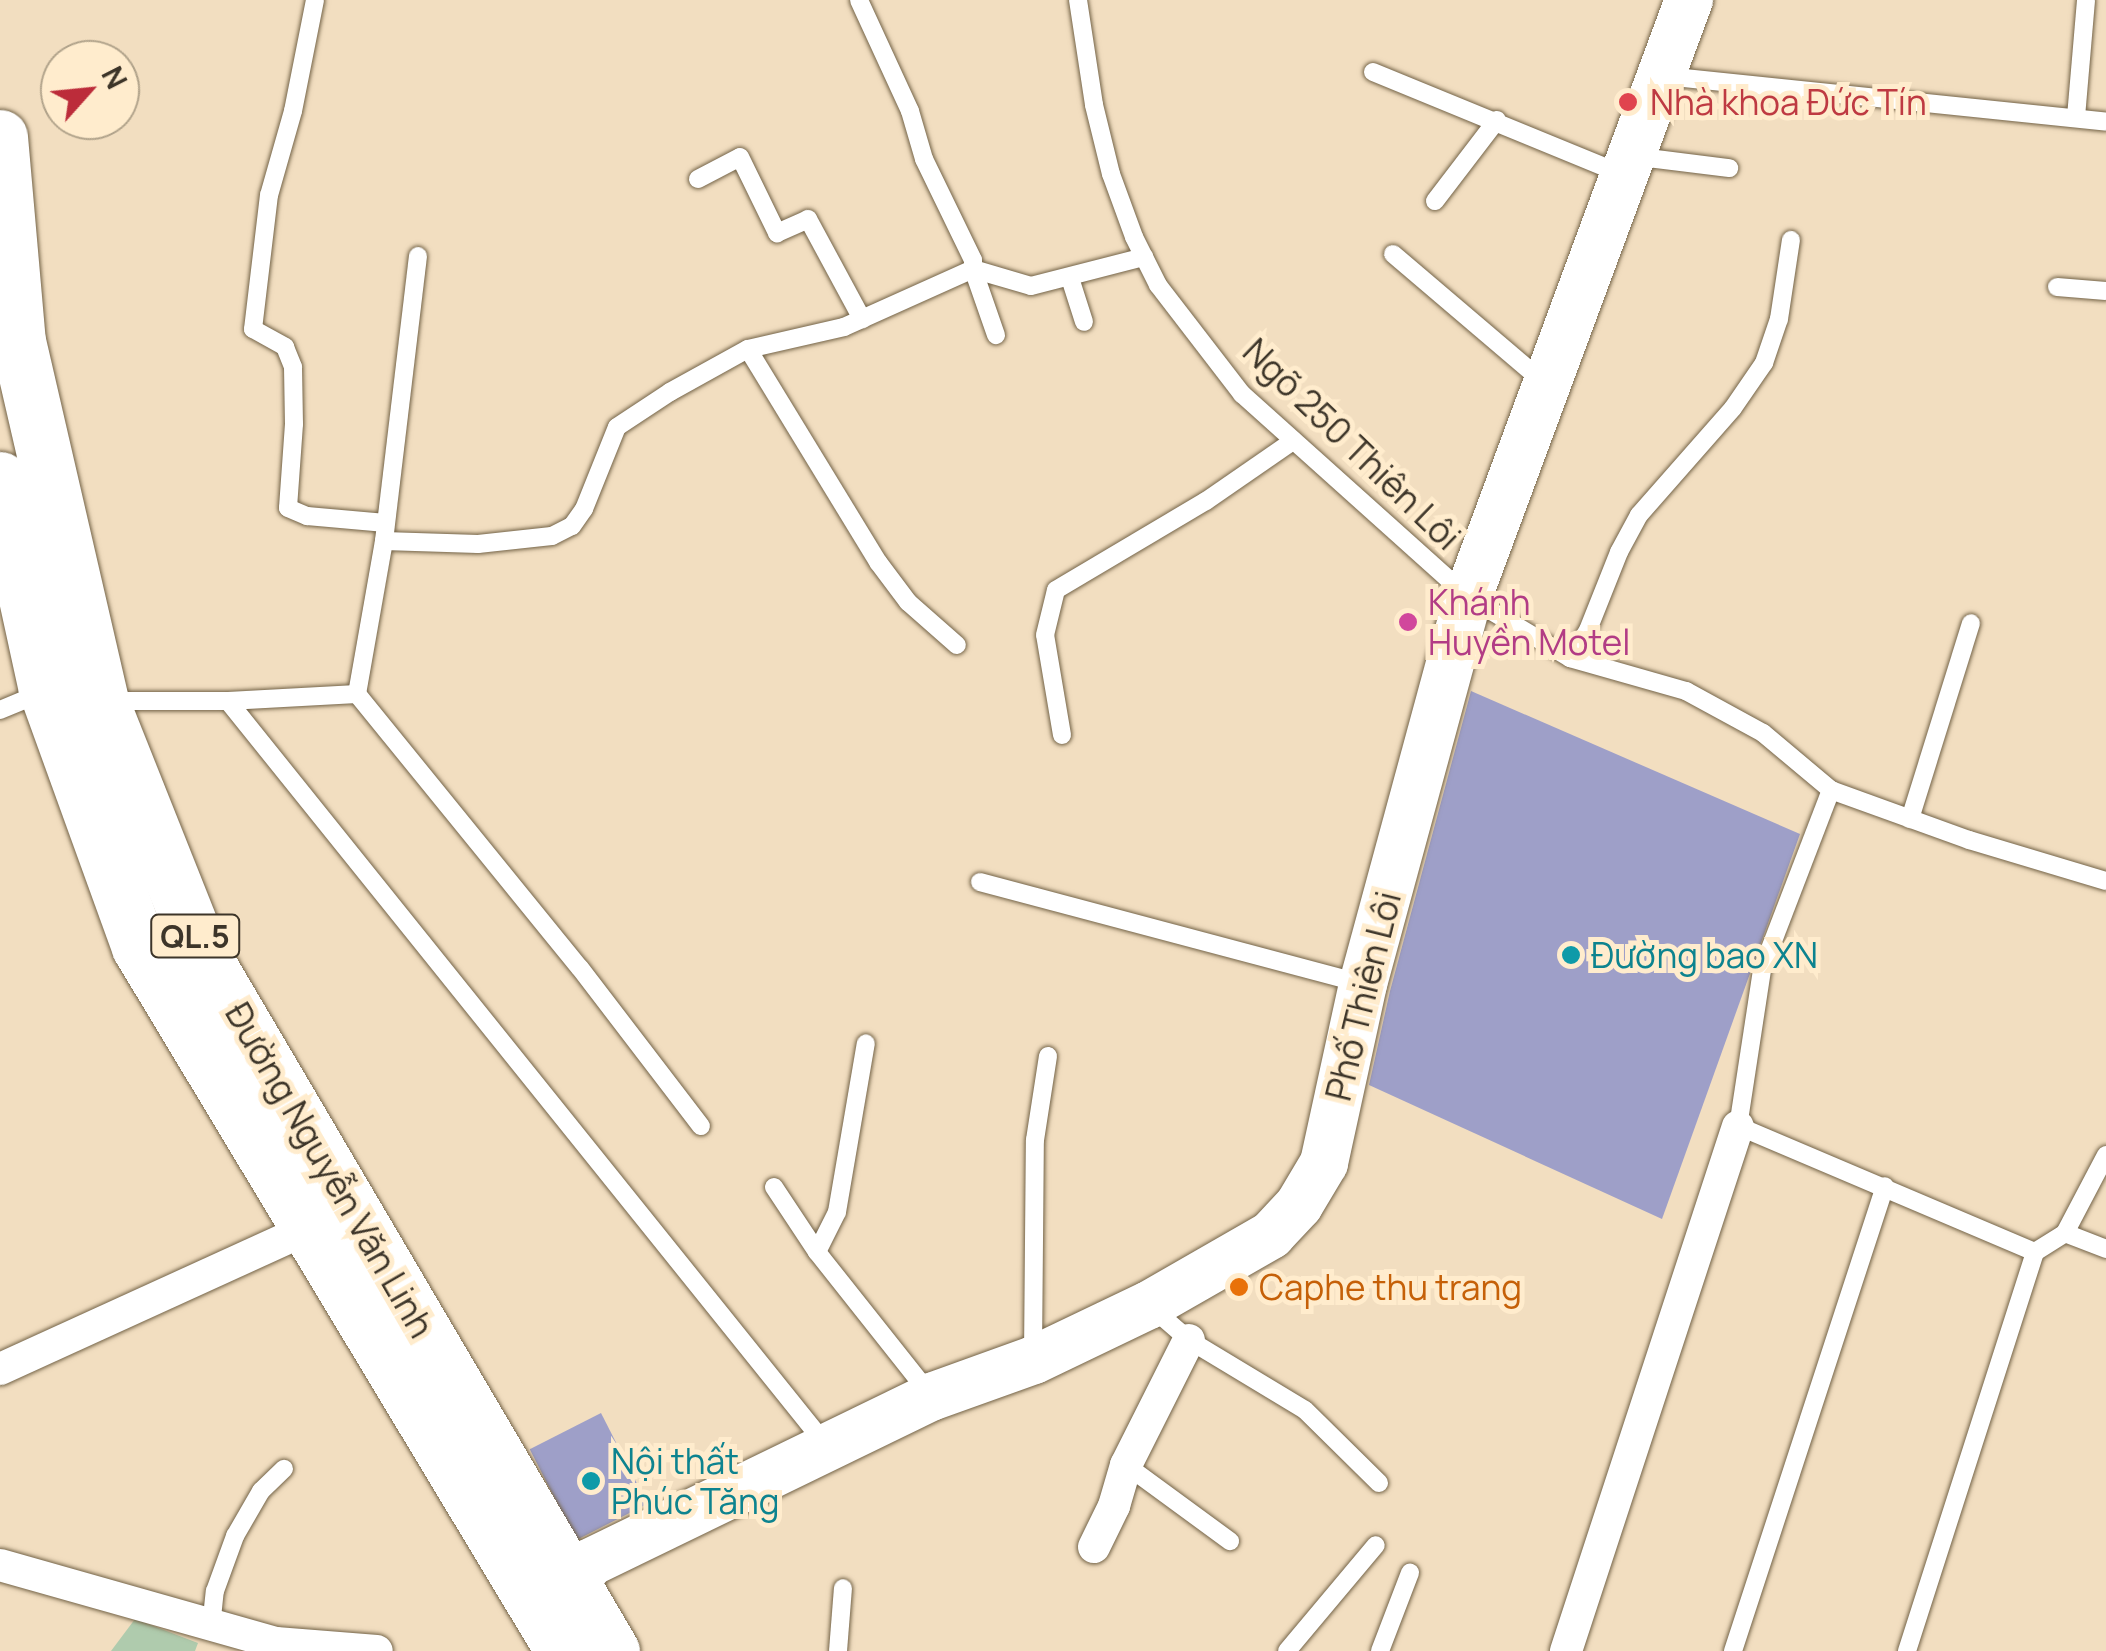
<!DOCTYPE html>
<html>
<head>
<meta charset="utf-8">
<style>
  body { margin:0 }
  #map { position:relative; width:2106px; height:1651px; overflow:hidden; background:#f2dec0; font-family:Manrope,sans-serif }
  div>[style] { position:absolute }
  .green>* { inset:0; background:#afcbad }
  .building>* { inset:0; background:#9e9fc8; transform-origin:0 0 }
  .roads { filter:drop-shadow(0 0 2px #736347) drop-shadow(0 0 2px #736347) }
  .lane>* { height:18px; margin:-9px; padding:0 9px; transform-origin:9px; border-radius:9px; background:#fff }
  .street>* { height:32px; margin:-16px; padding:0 16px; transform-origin:16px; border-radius:16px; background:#fff }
  .secondary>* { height:48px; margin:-24px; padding:0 24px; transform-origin:24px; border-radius:24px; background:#fff }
  .highway>* { height:55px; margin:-27.5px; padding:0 27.5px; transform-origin:27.5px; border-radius:27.5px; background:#fff }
  .dots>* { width:28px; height:28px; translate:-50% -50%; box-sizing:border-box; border:5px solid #ffeccd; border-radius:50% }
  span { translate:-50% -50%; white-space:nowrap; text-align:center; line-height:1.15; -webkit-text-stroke:10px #ffeccd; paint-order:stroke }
  .shield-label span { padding:2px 8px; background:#ffeccd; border:2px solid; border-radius:8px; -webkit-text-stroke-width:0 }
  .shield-label { font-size:32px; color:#3d3529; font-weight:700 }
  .health-label { font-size:35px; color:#be3a42 }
  .left { translate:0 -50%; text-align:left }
  .street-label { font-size:35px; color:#3d3529 }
  .hotel-label { font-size:35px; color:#b23c85 }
  .culture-label { font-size:35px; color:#0d838f }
  .food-label { font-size:35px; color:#c56008 }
  .north { position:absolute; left:40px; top:40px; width:100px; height:100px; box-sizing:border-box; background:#ffeccd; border:2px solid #b1a38b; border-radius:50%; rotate:63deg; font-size:28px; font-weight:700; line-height:40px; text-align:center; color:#3d3529 }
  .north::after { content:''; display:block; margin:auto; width:35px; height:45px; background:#bc2c3a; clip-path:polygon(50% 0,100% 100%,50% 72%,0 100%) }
</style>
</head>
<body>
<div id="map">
  <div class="green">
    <div style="clip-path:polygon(135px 1619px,198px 1643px,195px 1651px,111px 1651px)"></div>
  </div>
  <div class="building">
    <div style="clip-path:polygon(1471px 691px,1800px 834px,1662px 1219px,1369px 1085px,1390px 991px)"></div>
    <div style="left:601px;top:1413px;width:102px;height:80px;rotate:63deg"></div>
  </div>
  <div class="roads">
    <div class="lane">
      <div style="left:315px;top:0;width:113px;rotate:101.2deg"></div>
      <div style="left:293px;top:111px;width:87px;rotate:105.9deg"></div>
      <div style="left:269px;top:195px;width:135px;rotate:96.8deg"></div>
      <div style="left:253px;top:329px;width:37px;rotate:29deg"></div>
      <div style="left:285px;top:347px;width:22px;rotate:68deg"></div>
      <div style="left:293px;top:367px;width:57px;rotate:89deg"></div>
      <div style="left:294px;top:424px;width:84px;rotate:94.1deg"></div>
      <div style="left:288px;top:508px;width:21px;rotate:23deg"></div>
      <div style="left:307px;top:516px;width:79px;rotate:5.1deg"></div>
      <div style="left:1078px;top:0;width:106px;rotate:81.3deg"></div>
      <div style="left:1094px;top:105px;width:71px;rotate:76.2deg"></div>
      <div style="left:1111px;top:174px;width:67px;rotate:69.9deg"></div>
      <div style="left:1134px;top:237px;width:54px;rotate:63.4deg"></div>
      <div style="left:1158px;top:285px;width:138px;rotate:52.4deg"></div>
      <div style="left:1242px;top:394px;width:304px;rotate:41.9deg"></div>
      <div style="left:1468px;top:597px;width:119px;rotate:30.9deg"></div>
      <div style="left:1570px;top:658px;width:121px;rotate:15.9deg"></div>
      <div style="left:1686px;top:691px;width:88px;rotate:28.6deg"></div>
      <div style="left:1763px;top:733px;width:89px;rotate:40deg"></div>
      <div style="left:1831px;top:790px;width:147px;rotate:19.9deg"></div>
      <div style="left:1969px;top:840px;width:143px;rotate:16.7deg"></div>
      <div style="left:1373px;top:72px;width:271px;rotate:22.3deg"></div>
      <div style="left:1664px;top:76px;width:444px;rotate:5.9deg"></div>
      <div style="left:2076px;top:117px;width:117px;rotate:-85.1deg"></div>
      <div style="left:1632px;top:156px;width:98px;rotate:7.1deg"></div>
      <div style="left:698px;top:179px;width:47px;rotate:-27.6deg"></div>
      <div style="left:740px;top:157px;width:85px;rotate:64deg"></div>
      <div style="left:777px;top:233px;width:34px;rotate:-24deg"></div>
      <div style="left:808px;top:219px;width:114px;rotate:61.6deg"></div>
      <div style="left:1435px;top:201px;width:102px;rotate:-52.6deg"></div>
      <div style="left:1393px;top:254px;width:201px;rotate:40.4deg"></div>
      <div style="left:973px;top:269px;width:60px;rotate:16.3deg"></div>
      <div style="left:1031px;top:286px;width:117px;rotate:-14.4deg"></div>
      <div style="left:973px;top:269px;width:70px;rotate:70.8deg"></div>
      <div style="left:1070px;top:278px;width:46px;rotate:72.3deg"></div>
      <div style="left:2057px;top:287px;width:49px;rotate:4.7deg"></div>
      <div style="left:748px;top:349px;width:250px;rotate:58.6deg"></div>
      <div style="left:878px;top:562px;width:50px;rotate:53.1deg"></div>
      <div style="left:908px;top:602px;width:65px;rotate:41.3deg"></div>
      <div style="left:384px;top:541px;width:94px;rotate:1.8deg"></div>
      <div style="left:478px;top:544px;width:74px;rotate:-6.2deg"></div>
      <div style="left:552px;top:536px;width:22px;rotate:-27deg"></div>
      <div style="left:572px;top:526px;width:21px;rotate:-55deg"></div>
      <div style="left:584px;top:509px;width:88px;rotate:-68.1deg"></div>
      <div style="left:617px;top:427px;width:64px;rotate:-33.4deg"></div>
      <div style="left:670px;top:392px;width:89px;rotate:-28.9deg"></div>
      <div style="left:748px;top:349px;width:98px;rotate:-12.9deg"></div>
      <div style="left:844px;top:327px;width:141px;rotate:-24.2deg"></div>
      <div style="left:973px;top:269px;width:9px;rotate:-90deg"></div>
      <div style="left:973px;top:260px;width:112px;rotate:-115.9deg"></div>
      <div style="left:924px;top:159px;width:50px;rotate:-106.3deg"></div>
      <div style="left:910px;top:111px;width:122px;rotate:-114.7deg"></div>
      <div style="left:1570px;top:658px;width:33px;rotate:-57deg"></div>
      <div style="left:1588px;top:630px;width:84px;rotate:-68.3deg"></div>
      <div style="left:1619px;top:552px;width:42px;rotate:-61.6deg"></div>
      <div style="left:1639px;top:515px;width:142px;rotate:-48.7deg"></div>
      <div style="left:1733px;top:408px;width:55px;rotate:-55.4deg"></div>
      <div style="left:1764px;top:363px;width:46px;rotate:-71.2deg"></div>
      <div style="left:1779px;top:319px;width:80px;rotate:-81.4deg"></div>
      <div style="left:357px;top:694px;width:155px;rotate:-80deg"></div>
      <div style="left:384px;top:541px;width:287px;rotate:-83.2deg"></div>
      <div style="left:109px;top:701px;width:119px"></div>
      <div style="left:228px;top:701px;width:955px;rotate:51.21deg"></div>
      <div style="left:228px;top:701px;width:129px;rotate:-3.1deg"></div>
      <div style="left:357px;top:694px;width:353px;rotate:50.9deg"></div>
      <div style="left:580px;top:968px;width:199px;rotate:52.6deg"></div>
      <div style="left:0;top:710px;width:44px;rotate:-22.5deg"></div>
      <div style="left:1062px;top:735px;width:101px;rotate:-99.6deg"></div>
      <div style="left:1045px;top:635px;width:46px;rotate:-76.3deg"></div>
      <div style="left:1056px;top:590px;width:174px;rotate:-30.7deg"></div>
      <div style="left:1206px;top:501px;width:106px;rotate:-34.6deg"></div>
      <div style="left:1831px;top:790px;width:193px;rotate:111deg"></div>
      <div style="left:1762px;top:970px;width:158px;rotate:98.7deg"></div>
      <div style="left:1738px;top:1126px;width:323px;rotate:23deg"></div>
      <div style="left:1910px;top:819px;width:205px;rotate:-72.7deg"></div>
      <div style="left:980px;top:882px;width:396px;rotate:14.9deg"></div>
      <div style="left:774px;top:1187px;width:78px;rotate:56.5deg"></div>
      <div style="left:817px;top:1252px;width:184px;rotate:51.6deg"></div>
      <div style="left:2065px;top:1233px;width:44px;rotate:21.3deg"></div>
      <div style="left:817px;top:1252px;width:45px;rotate:-63.4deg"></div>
      <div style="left:837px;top:1212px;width:171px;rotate:-80.3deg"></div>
      <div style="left:1151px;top:1307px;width:50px;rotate:41deg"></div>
      <div style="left:1189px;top:1340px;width:135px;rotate:31.1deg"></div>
      <div style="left:1305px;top:1410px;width:104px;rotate:44.6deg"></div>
      <div style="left:1033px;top:1355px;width:215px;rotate:-89.5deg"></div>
      <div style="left:1035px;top:1140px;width:85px;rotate:-81.2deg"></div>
      <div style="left:1126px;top:1465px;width:129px;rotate:36.2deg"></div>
      <div style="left:211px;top:1627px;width:36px;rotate:-84deg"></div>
      <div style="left:215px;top:1591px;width:59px;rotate:-70deg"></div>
      <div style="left:235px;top:1536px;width:52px;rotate:-60deg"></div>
      <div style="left:261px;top:1491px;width:32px;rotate:-44deg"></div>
      <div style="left:838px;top:1651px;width:63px;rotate:-85.5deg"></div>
      <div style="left:1287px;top:1651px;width:138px;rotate:-50deg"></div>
      <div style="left:1380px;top:1651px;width:84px;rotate:-69deg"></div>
      <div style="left:1733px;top:1651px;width:489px;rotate:-71.9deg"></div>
      <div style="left:1907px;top:1651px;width:419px;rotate:-72.2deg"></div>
      <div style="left:2035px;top:1252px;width:36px;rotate:-32deg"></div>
      <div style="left:2065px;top:1233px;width:88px;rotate:-62.3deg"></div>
    </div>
    <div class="street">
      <div style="left:0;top:1369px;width:341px;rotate:-24.5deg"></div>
      <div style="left:1094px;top:1547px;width:46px;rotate:-64deg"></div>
      <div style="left:1114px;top:1506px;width:43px;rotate:-73.7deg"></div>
      <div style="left:1126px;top:1465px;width:140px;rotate:-63.3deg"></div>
      <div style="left:0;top:1565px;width:287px;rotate:15.8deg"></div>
      <div style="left:276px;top:1643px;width:101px;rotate:4.5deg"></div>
      <div style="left:1566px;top:1651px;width:552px;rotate:-71.86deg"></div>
    </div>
    <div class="secondary">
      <div style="left:564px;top:1620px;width:34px;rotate:-75deg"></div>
      <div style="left:573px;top:1587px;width:29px;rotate:-56deg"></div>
      <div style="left:589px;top:1563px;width:380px;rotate:-25.9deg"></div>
      <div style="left:931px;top:1397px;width:109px;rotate:-19.8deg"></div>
      <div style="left:1034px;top:1360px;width:127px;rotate:-25.6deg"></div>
      <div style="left:1149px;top:1305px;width:141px;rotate:-29.8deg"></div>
      <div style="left:1271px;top:1235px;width:41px;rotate:-47deg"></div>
      <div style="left:1299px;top:1205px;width:49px;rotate:-59.2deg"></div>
      <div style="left:1324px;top:1163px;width:183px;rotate:-77.7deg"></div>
      <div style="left:1363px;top:984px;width:401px;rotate:-74.8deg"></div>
      <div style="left:1468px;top:597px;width:637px;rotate:-69.69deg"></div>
    </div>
    <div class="highway">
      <div style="left:0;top:137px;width:205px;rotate:85deg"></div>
      <div style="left:18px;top:341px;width:369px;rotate:77deg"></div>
      <div style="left:101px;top:701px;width:270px;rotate:68.3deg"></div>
      <div style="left:201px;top:952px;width:811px;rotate:59.55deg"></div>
      <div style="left:0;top:479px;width:216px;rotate:77.7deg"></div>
      <div style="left:46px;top:690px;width:273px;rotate:70.1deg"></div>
      <div style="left:139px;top:947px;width:822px;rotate:58.94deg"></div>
    </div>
  </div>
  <div class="dots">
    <div style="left:1628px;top:102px;background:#e0444e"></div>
    <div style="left:1408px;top:622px;background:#d1479c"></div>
    <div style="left:1571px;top:955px;background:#0f9aa8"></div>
    <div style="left:1239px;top:1287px;background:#e8710a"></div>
    <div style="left:591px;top:1481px;background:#0f9aa8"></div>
  </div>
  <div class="shield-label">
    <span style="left:195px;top:936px">QL.5</span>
  </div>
  <div class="health-label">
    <span class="left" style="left:1650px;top:102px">Nhà khoa Đức Tín</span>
  </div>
  <div class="street-label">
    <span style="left:1352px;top:444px;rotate:44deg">Ngõ 250 Thiên Lôi</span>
    <span style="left:1363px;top:996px;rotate:-76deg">Phố Thiên Lôi</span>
    <span style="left:330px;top:1170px;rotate:60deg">Đường Nguyễn Văn Linh</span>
  </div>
  <div class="hotel-label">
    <span class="left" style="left:1428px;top:622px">Khánh<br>Huyền Motel</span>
  </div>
  <div class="culture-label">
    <span class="left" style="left:1591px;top:955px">Đường bao XN</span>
    <span class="left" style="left:611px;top:1481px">Nội thất<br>Phúc Tăng</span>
  </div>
  <div class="food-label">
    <span class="left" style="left:1259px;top:1287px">Caphe thu trang</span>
  </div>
  <div class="north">N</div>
</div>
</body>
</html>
